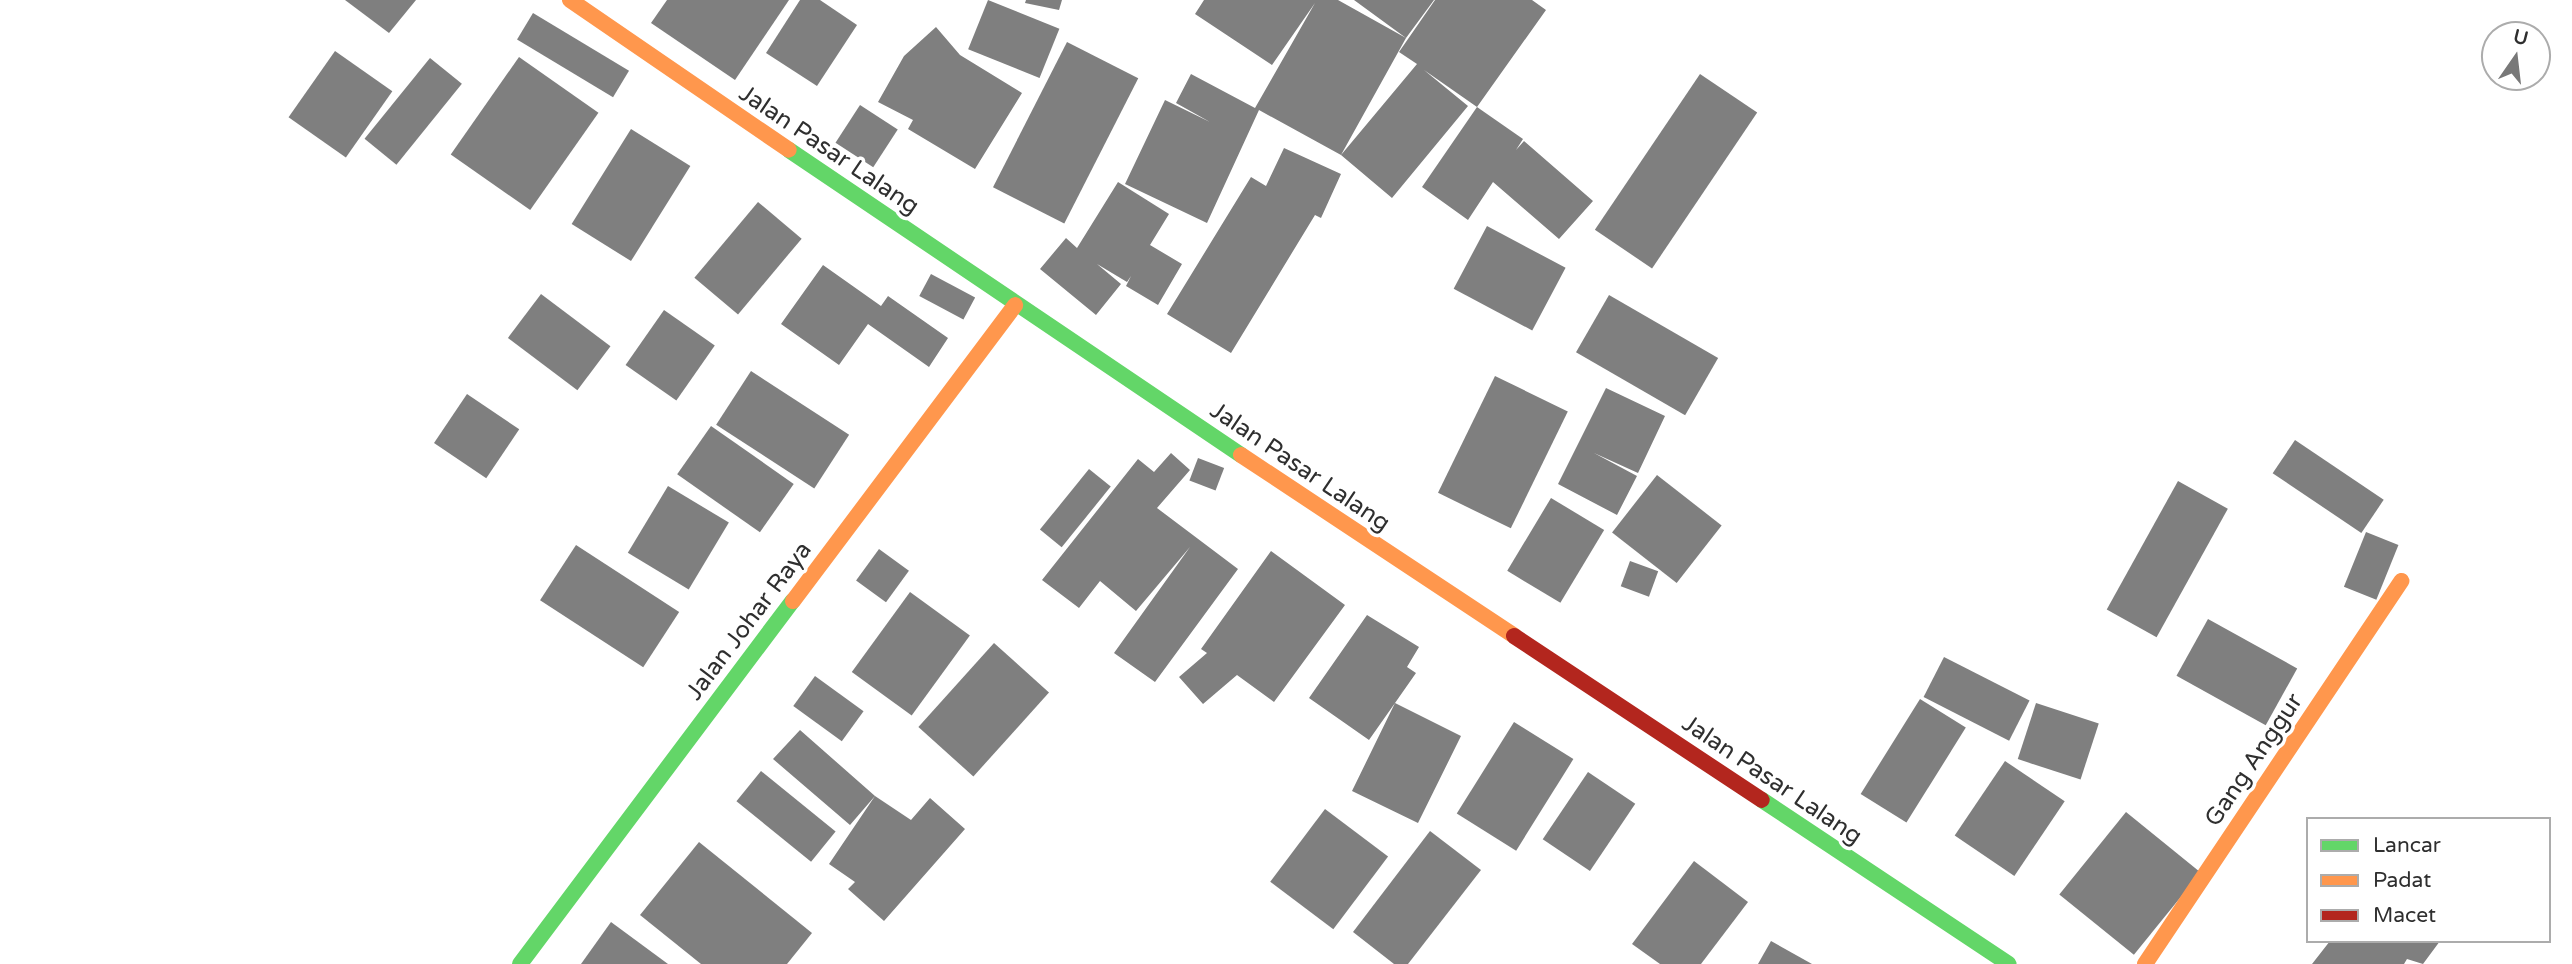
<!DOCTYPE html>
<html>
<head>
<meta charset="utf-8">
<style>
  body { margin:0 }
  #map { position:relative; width:2572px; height:964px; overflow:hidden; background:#fff; font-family:"Varela Round",sans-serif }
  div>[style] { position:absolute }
  .building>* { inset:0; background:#7f7f7f; transform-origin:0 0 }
  .fast>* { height:16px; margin:-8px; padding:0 8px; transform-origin:8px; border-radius:8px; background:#63d668 }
  .slow>* { height:16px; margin:-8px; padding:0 8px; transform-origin:8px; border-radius:8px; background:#ff974d }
  .jam>* { height:16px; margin:-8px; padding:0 8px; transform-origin:8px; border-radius:8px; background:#b3261e }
  span { translate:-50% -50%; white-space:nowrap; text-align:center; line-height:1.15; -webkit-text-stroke:7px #fff; paint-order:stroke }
  .street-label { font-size:24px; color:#2f2f2f }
  .legend { position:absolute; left:2306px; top:817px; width:245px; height:126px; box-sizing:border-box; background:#fff; border:2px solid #acacac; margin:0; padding:9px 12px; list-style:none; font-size:21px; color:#2f2f2f }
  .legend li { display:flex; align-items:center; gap:14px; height:35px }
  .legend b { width:35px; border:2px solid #acacac }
  .north { position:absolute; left:2481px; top:21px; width:70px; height:70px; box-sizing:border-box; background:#fff; border:2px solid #acacac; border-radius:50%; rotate:14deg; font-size:19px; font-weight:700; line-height:28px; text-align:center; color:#2f2f2f }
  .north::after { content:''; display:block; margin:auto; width:24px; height:32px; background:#787878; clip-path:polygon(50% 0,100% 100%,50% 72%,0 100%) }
</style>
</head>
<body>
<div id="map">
  <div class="building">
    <div style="clip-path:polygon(345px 0,416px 0,389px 33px)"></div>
    <div style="clip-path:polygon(667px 0,789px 0,735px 80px,651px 23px)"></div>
    <div style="clip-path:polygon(800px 0,820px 0,857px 25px,817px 86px,766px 53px)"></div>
    <div style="left:988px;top:0;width:77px;height:53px;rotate:22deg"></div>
    <div style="clip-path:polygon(1026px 0,1062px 0,1059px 10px,1025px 3px)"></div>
    <div style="clip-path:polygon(1204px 0,1338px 0,1406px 38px,1354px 0,1434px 0,1406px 38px,1341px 155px,1417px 64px,1399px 52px,1435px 0,1532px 0,1546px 10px,1477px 107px,1424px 70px,1468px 106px,1392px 198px,1341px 155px,1259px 110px,1207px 223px,1125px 184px,1165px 100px,1210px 122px,1176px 103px,1191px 74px,1255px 108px,1315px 3px,1272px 65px,1195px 14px)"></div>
    <div style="left:533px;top:13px;width:112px;height:31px;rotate:31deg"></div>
    <div style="clip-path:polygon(936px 27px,960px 55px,1022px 93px,975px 169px,908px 129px,913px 120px,878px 102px,904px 56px)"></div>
    <div style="left:1067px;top:42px;width:80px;height:163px;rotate:27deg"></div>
    <div style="left:335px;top:51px;width:70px;height:81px;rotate:35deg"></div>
    <div style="left:519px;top:57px;width:97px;height:119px;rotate:35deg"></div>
    <div style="left:430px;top:58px;width:41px;height:104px;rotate:39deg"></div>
    <div style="left:1700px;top:74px;width:69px;height:188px;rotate:34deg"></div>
    <div style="left:860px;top:105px;width:45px;height:45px;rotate:33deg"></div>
    <div style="clip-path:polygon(1477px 107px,1523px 139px,1516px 150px,1524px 141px,1593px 201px,1559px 239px,1493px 182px,1468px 220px,1422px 187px)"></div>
    <div style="left:631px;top:129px;width:70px;height:112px;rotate:32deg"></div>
    <div style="clip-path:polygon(1284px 148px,1341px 174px,1321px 218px,1315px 215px,1231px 353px,1167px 314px,1251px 177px,1266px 186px)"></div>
    <div style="clip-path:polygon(1118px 182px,1169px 214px,1150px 245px,1182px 264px,1158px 305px,1126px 286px,1131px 276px,1127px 282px,1097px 264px,1121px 284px,1096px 315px,1040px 269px,1066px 238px,1077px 248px)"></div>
    <div style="left:758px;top:202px;width:57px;height:99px;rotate:40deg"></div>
    <div style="left:1487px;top:226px;width:89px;height:71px;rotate:28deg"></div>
    <div style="clip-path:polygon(823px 265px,881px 306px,888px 296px,948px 338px,929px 367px,868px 324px,839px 365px,781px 324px)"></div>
    <div style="left:931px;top:274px;width:50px;height:25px;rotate:28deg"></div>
    <div style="left:541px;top:294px;width:87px;height:55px;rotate:37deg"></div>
    <div style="left:1609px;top:295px;width:126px;height:66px;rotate:30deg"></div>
    <div style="left:664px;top:310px;width:62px;height:67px;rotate:35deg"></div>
    <div style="left:751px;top:371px;width:117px;height:64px;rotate:33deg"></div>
    <div style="left:1495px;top:376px;width:81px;height:130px;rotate:26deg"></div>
    <div style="clip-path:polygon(1606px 388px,1665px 416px,1638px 473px,1594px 453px,1637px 476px,1617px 515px,1558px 484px)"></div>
    <div style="left:467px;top:394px;width:63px;height:59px;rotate:34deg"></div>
    <div style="left:711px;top:426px;width:101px;height:59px;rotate:35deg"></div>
    <div style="left:2295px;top:440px;width:107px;height:40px;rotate:34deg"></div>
    <div style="clip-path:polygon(1171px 453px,1190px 470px,1157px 508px,1238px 569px,1155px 682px,1114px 653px,1190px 547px,1136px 611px,1100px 581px,1079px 608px,1042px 580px,1138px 459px,1154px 472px)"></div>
    <div style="left:1198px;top:458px;width:28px;height:24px;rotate:21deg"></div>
    <div style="left:1089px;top:469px;width:28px;height:78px;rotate:39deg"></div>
    <div style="left:1657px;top:475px;width:82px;height:73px;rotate:38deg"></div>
    <div style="left:2178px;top:481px;width:57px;height:147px;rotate:29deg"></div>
    <div style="left:668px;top:486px;width:71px;height:78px;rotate:31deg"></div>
    <div style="left:1551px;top:498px;width:62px;height:85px;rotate:31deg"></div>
    <div style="left:2366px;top:532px;width:35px;height:59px;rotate:22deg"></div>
    <div style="left:576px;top:545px;width:123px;height:66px;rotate:33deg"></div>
    <div style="left:879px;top:549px;width:37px;height:39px;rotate:36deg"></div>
    <div style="clip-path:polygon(1271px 551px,1345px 605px,1274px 702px,1237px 675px,1203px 704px,1179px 677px,1207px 653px,1201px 649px)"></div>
    <div style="left:1630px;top:561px;width:30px;height:27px;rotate:20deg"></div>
    <div style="left:910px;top:592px;width:74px;height:99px;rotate:36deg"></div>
    <div style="clip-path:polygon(1367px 615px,1419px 647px,1407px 667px,1416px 673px,1395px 703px,1461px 736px,1418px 823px,1352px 791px,1395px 703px,1369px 740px,1309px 698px)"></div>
    <div style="left:2208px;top:619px;width:102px;height:65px;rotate:29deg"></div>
    <div style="left:994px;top:643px;width:74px;height:113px;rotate:42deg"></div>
    <div style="left:1944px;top:657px;width:96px;height:45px;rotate:27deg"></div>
    <div style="left:815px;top:676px;width:60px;height:37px;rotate:36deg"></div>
    <div style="left:1920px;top:699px;width:54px;height:112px;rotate:32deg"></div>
    <div style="left:2036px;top:703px;width:66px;height:59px;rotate:18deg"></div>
    <div style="left:1514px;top:722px;width:70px;height:108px;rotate:32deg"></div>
    <div style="clip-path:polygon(800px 730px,875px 796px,911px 820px,930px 798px,965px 829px,884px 921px,848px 889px,855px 882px,829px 864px,875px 796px,850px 825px,773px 759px)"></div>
    <div style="left:2005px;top:761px;width:72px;height:90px;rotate:34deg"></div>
    <div style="left:761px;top:771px;width:96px;height:39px;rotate:39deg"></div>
    <div style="left:1588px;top:772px;width:57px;height:81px;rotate:34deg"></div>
    <div style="left:1325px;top:809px;width:79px;height:91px;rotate:37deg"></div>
    <div style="left:2126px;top:812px;width:96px;height:106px;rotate:39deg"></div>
    <div style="clip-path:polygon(1430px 831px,1481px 870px,1408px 964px,1394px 964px,1353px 932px)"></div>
    <div style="clip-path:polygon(699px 842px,812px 933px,787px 964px,701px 964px,640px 915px)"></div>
    <div style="clip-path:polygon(1694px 861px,1748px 902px,1701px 964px,1660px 964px,1632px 944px)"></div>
    <div style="clip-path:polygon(611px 922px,668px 964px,581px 964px)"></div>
    <div style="clip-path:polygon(1771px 941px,1812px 964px,1758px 964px)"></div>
    <div style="clip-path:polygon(2330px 941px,2440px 941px,2423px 964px,2407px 959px,2404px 964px,2312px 964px)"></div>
  </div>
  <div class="fast">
    <div style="left:789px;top:150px;width:545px;rotate:34.01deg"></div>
    <div style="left:1762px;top:800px;width:296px;rotate:33.6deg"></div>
    <div style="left:520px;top:964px;width:454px;rotate:-53.1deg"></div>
  </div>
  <div class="slow">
    <div style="left:570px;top:0;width:265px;rotate:34.4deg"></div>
    <div style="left:1241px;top:455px;width:328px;rotate:33.5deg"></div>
    <div style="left:793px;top:601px;width:370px;rotate:-53.1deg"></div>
    <div style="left:2145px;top:964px;width:461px;rotate:-56.2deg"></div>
  </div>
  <div class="jam">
    <div style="left:1514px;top:636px;width:297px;rotate:33.5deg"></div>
  </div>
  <div class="street-label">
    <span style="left:829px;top:150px;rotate:34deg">Jalan Pasar Lalang</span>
    <span style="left:1300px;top:467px;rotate:34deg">Jalan Pasar Lalang</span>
    <span style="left:749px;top:621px;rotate:-53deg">Jalan Johar Raya</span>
    <span style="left:2254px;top:760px;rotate:-56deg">Gang Anggur</span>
    <span style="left:1772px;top:780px;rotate:34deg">Jalan Pasar Lalang</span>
  </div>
  <ul class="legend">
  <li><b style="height:9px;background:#63d668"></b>Lancar</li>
  <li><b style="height:9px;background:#ff974d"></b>Padat</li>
  <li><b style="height:9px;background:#b3261e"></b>Macet</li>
  </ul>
  <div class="north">U</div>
</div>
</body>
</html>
